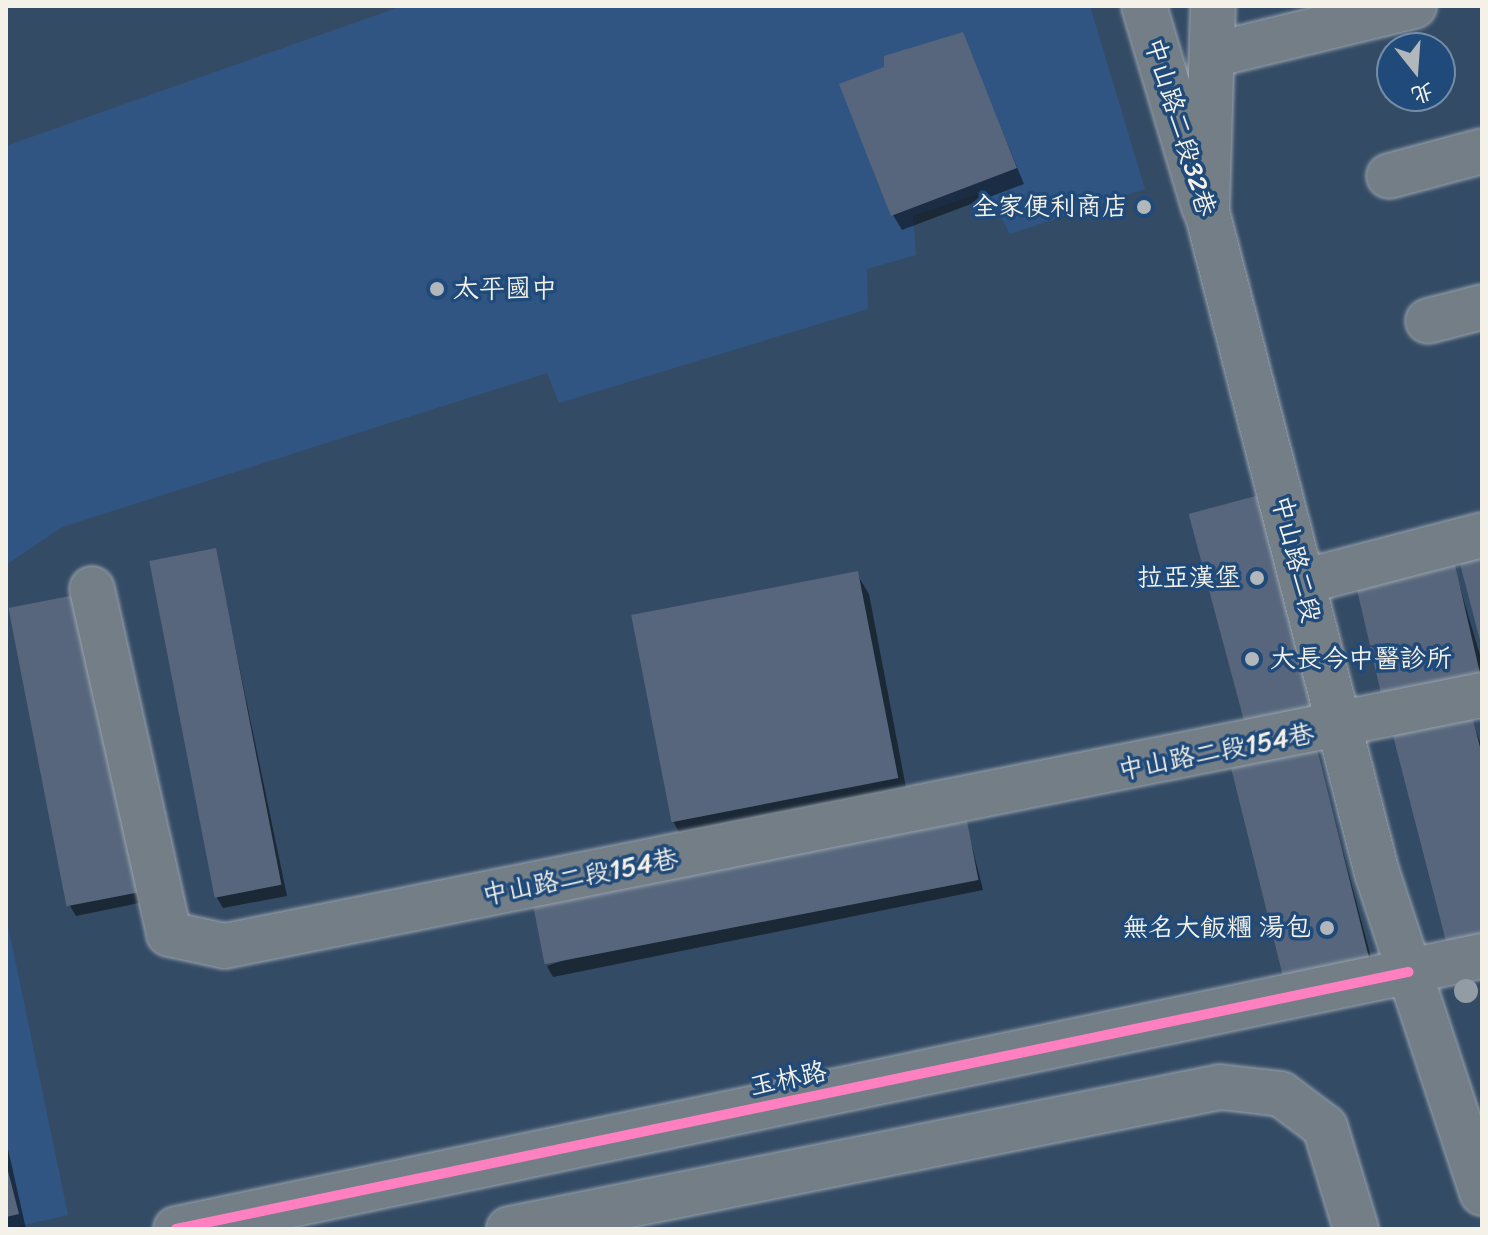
<!DOCTYPE html>
<html>
<head>
<meta charset="utf-8">
<style>
  body { margin:0 }
  #map { position:relative; width:1488px; height:1235px; overflow:hidden; background:#344b65; font-family:Sriracha,"LXGW WenKai TC",sans-serif }
  div>[style] { position:absolute }
  .built>* { inset:0; background:#315582 }
  .shadow>* { inset:0; background:#0007 }
  .building>* { inset:0; background:#57667c; transform-origin:0 0 }
  .roads { filter:drop-shadow(0 0 2px #9ba5af) drop-shadow(0 0 2px #9ba5af) }
  .minor>* { height:44px; margin:-22px; padding:0 22px; transform-origin:22px; border-radius:22px; background:#737e87 }
  .major>* { height:44px; margin:-22px; padding:0 22px; transform-origin:22px; border-radius:22px; background:#737e87 }
  .cycleway>* { height:10px; margin:-5px; padding:0 5px; transform-origin:5px; border-radius:5px; background:#ff80c0 }
  .trees>* { width:24px; height:24px; margin:-12px; border-radius:50%; background:#919ca4 }
  .dots>* { width:22px; height:22px; translate:-50% -50%; box-sizing:border-box; border:4px solid #1f4a7a; border-radius:50% }
  span { translate:-50% -50%; white-space:nowrap; text-align:center; line-height:1.15; -webkit-text-stroke:7px #1f4a7a; paint-order:stroke }
  .street-label { font-size:26px; color:#f4f1e8 }
  .poi-label { font-size:26px; color:#f4f1e8 }
  .right { translate:-100% -50%; text-align:right }
  .left { translate:0 -50%; text-align:left }
  .frame { position:absolute; inset:0; border:8px solid #f4f1e8; pointer-events:none }
  .north { position:absolute; left:1376px; top:32px; width:80px; height:80px; box-sizing:border-box; background:#1f4a7a; border:2px solid #748da6; border-radius:50%; rotate:163deg; font-size:22px; font-weight:700; line-height:32px; text-align:center; color:#f4f1e8 }
  .north::after { content:''; display:block; margin:auto; width:28px; height:36px; background:#b1b7ba; clip-path:polygon(50% 0,100% 100%,50% 72%,0 100%) }
</style>
</head>
<body>
<div id="map">
  <div class="built">
    <div style="clip-path:polygon(402px 6px,1090px 6px,1145px 189px,1010px 234px,987px 191px,913px 216px,916px 255px,867px 269px,868px 309px,559px 403px,547px 373px,62px 527px,6px 565px,6px 146px)"></div>
    <div style="clip-path:polygon(6px 916px,68px 1215px,6px 1229px)"></div>
  </div>
  <div class="shadow">
    <div style="clip-path:polygon(962px 34px,1024px 184px,902px 230px,893px 215px,886px 68px)"></div>
    <div style="clip-path:polygon(215px 550px,287px 896px,223px 908px,217px 898px)"></div>
    <div style="clip-path:polygon(1454px 567px,1482px 662px,1482px 695px)"></div>
    <div style="clip-path:polygon(857px 574px,869px 594px,908px 798px,684px 842px,673px 821px)"></div>
    <div style="clip-path:polygon(84px 595px,149px 901px,76px 916px,70px 906px)"></div>
    <div style="clip-path:polygon(1470px 714px,1482px 748px,1482px 952px)"></div>
    <div style="clip-path:polygon(1314px 743px,1376px 976px,1294px 997px)"></div>
    <div style="clip-path:polygon(966px 823px,983px 890px,553px 977px,547px 966px)"></div>
    <div style="clip-path:polygon(6px 1140px,26px 1229px,6px 1229px)"></div>
  </div>
  <div class="building">
    <div style="clip-path:polygon(963px 32px,1017px 168px,891px 216px,839px 84px,884px 67px,884px 56px)"></div>
    <div style="left:1263px;top:494px;width:228px;height:77px;rotate:75deg"></div>
    <div style="left:216px;top:548px;width:343px;height:68px;rotate:79deg"></div>
    <div style="clip-path:polygon(1482px 554px,1482px 644px,1481px 644px,1459px 560px)"></div>
    <div style="left:1455px;top:565px;width:122px;height:101px;rotate:77deg"></div>
    <div style="left:858px;top:571px;width:211px;height:231px;rotate:79deg"></div>
    <div style="left:85px;top:593px;width:304px;height:78px;rotate:79deg"></div>
    <div style="clip-path:polygon(1471px 712px,1482px 755px,1482px 940px,1448px 949px,1392px 732px)"></div>
    <div style="left:1315px;top:741px;width:231px;height:88px;rotate:76deg"></div>
    <div style="left:967px;top:821px;width:60px;height:442px;rotate:79deg"></div>
    <div style="clip-path:polygon(6px 1163px,19px 1214px,6px 1217px)"></div>
  </div>
  <div class="roads">
    <div class="minor">
      <div style="left:1144px;top:6px;width:210px;rotate:73.4deg"></div>
      <div style="left:1213px;top:55px;width:207px;rotate:-13.7deg"></div>
      <div style="left:1389px;top:176px;width:96px;rotate:-15deg"></div>
      <div style="left:1428px;top:321px;width:56px;rotate:-14.5deg"></div>
      <div style="left:1302px;top:582px;width:186px;rotate:-14.6deg"></div>
      <div style="left:92px;top:589px;width:353px;rotate:77.4deg"></div>
      <div style="left:169px;top:934px;width:57px;rotate:12.1deg"></div>
      <div style="left:225px;top:946px;width:1282px;rotate:-11.29deg"></div>
      <div style="left:176px;top:1229px;width:1334px;rotate:-11.81deg"></div>
      <div style="left:509px;top:1229px;width:725px;rotate:-11.29deg"></div>
      <div style="left:1220px;top:1087px;width:61px;rotate:6.5deg"></div>
      <div style="left:1281px;top:1094px;width:55px;rotate:36.9deg"></div>
      <div style="left:1325px;top:1127px;width:107px;rotate:73.1deg"></div>
    </div>
    <div class="major">
      <div style="left:1213px;top:6px;width:206px;rotate:91.7deg"></div>
      <div style="left:1207px;top:212px;width:683px;rotate:75.58deg"></div>
      <div style="left:1377px;top:873px;width:337px;rotate:71.8deg"></div>
    </div>
  </div>
  <div class="cycleway">
    <div style="left:176px;top:1229px;width:1259px;rotate:-11.78deg"></div>
  </div>
  <div class="trees">
    <div style="left:1466px;top:991px"></div>
  </div>
  <div class="dots">
    <div style="left:1144px;top:207px;background:#b1b7ba"></div>
    <div style="left:437px;top:289px;background:#b1b7ba"></div>
    <div style="left:1257px;top:578px;background:#b1b7ba"></div>
    <div style="left:1252px;top:659px;background:#b1b7ba"></div>
    <div style="left:1327px;top:928px;background:#b1b7ba"></div>
  </div>
  <div class="street-label">
    <span style="left:1180px;top:127px;rotate:73deg">中山路二段32巷</span>
    <span style="left:1296px;top:559px;rotate:76deg">中山路二段</span>
    <span style="left:1216px;top:752px;rotate:-11deg">中山路二段154巷</span>
    <span style="left:580px;top:877px;rotate:-11deg">中山路二段154巷</span>
    <span style="left:788px;top:1079px;rotate:-12deg">玉林路</span>
  </div>
  <div class="poi-label">
    <span class="right" style="left:1128px;top:207px">全家便利商店</span>
    <span class="left" style="left:453px;top:289px">太平國中</span>
    <span class="right" style="left:1241px;top:578px">拉亞漢堡</span>
    <span class="left" style="left:1270px;top:659px">大長今中醫診所</span>
    <span class="right" style="left:1311px;top:928px">無名大飯糰 湯包</span>
  </div>
  <div class="frame"></div>
  <div class="north">北</div>
</div>
</body>
</html>
